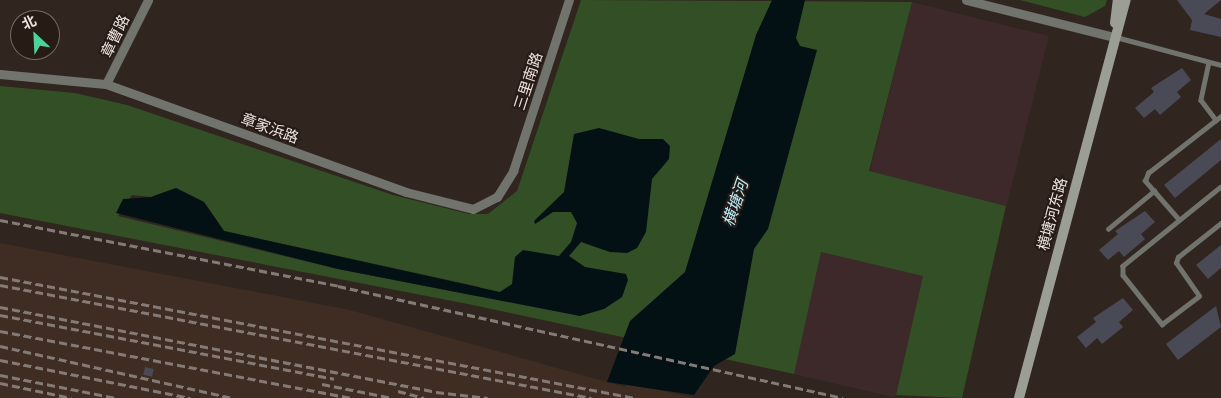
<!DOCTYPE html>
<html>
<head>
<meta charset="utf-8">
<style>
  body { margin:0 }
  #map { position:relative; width:1221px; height:398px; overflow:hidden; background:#31251f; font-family:Ubuntu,"Noto Sans SC",sans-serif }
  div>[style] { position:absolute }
  .industrial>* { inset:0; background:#3d292a; transform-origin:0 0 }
  .built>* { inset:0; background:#3f2d23 }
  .green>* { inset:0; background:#334f25 }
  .water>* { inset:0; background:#031114 }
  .building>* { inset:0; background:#4a4a56; transform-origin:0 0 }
  .lane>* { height:4.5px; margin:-2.25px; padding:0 2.25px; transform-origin:2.25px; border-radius:2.25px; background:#71736d }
  .street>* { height:9px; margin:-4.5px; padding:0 4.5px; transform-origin:4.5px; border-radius:4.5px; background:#71736d }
  .secondary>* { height:10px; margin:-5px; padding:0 5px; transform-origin:5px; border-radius:5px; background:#9b9e94 }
  .rail>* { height:3px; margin-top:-1.5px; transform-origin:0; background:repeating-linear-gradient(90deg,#857b76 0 8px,transparent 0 12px) }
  span { translate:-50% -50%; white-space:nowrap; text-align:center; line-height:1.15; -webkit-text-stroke:4px #271b15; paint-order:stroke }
  .street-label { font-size:15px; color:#ebe3df }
  .water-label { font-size:16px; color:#b9eefa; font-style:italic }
  .north { position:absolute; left:10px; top:10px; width:50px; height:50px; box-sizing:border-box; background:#271b15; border:1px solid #756b66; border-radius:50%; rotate:335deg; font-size:14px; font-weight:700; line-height:20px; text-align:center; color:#ebe3df }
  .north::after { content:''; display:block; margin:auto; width:18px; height:22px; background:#4dd39a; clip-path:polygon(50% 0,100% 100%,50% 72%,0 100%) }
</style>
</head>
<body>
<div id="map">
  <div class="industrial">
    <div style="left:912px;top:2px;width:141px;height:175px;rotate:14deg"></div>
    <div style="left:821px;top:252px;width:105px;height:125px;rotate:13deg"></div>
  </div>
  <div class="built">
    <div style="clip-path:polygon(0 243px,350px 310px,625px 387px,627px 383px,694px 398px,0 398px)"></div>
  </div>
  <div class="green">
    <div style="clip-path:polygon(evenodd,581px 0,912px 2px,869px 171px,1006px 206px,962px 398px,896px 395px,923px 276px,821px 252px,794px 374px,473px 305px,0 213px,0 86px,75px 93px,127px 105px,393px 195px,469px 214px,488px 214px,517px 191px,581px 0,176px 188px,204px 202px,224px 231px,480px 287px,476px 296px,338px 269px,118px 216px,132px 195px,151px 197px,176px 188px)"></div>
    <div style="clip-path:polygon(1020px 0,1107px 0,1105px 6px,1085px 17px)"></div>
  </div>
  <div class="water">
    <div style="clip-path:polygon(772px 0,805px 0,796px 38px,800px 46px,817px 50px,768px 229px,754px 249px,735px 354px,714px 366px,694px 395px,607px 382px,630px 321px,685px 272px,756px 35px)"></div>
    <div style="clip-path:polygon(599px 128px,639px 139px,663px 139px,670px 146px,669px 159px,652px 179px,646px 232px,637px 248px,627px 253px,610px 252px,581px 242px,569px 256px,585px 267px,626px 274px,628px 280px,622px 297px,604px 309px,580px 316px,338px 269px,116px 213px,123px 199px,151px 197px,176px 188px,204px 202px,224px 231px,500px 292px,512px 284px,515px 257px,523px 250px,559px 256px,571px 242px,577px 223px,571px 212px,553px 212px,535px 224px,534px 221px,564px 192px,574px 134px)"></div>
  </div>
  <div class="building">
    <div style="clip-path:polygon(1177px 0,1221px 0,1204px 14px,1221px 19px,1221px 37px,1190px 30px,1192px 20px)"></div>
    <div style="clip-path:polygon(1182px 68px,1191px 80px,1177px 92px,1181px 97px,1160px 115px,1155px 109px,1144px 118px,1135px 108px,1154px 92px,1151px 88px)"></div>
    <div style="clip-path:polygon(1221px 139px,1221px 160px,1175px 198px,1164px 185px)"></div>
    <div style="clip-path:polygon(1145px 211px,1155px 222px,1141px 234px,1145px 239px,1124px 257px,1119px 251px,1108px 260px,1099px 250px,1118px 234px,1115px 231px)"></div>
    <div style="clip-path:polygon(1221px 245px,1221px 268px,1208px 279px,1196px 265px)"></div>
    <div style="clip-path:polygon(1123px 298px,1133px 310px,1119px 322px,1123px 327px,1102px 344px,1097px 338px,1086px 348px,1077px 337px,1096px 322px,1093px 318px)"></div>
    <div style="clip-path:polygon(1216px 306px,1221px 327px,1178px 360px,1166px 344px)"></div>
    <div style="left:145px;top:367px;width:9px;height:8px;rotate:13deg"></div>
  </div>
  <div class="lane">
    <div style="left:1116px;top:37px;width:109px;rotate:14.9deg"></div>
    <div style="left:1209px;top:62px;width:39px;rotate:102deg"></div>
    <div style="left:1201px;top:100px;width:25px;rotate:53deg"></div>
    <div style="left:1221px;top:187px;width:126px;rotate:141.1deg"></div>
    <div style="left:1123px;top:266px;width:9px;rotate:90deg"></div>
    <div style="left:1123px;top:275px;width:63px;rotate:51.5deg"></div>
    <div style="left:1162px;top:324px;width:46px;rotate:-37.1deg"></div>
    <div style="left:1199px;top:296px;width:40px;rotate:-124.9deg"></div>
    <div style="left:1176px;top:263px;width:6px;rotate:-72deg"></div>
    <div style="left:1178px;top:257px;width:55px;rotate:-38.3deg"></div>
    <div style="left:1179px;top:220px;width:52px;rotate:-131.1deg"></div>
    <div style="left:1145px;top:181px;width:9px;rotate:-69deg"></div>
    <div style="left:1148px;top:173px;width:93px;rotate:-38deg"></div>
    <div style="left:1108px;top:229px;width:60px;rotate:-39.6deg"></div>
  </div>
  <div class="street">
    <div style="left:966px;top:0;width:153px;rotate:14deg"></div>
    <div style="left:0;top:74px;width:106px;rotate:5.4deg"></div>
    <div style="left:106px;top:84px;width:319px;rotate:19.8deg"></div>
    <div style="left:406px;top:192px;width:69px;rotate:14.2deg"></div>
    <div style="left:473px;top:209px;width:27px;rotate:-27deg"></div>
    <div style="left:497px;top:197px;width:31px;rotate:-58deg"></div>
    <div style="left:513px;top:171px;width:180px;rotate:-71.9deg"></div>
    <div style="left:106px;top:84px;width:94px;rotate:-63.4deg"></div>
  </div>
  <div class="secondary">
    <div style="left:1115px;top:23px;width:23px;rotate:-83deg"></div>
    <div style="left:1019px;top:398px;width:412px;rotate:-75deg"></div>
  </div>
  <div class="rail">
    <div style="left:0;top:220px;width:344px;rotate:11deg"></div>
    <div style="left:338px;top:286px;width:517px;rotate:12.5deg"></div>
    <div style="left:0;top:277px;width:646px;rotate:10.79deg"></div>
    <div style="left:0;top:285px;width:602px;rotate:10.82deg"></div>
    <div style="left:0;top:307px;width:444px;rotate:11deg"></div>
    <div style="left:436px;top:392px;width:52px;rotate:6.6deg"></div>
    <div style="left:0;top:315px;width:340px;rotate:10.8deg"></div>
    <div style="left:0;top:331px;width:358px;rotate:10.8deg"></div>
    <div style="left:0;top:346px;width:238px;rotate:12.6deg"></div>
    <div style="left:0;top:360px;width:194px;rotate:11.3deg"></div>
    <div style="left:0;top:375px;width:118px;rotate:11.2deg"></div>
    <div style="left:0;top:383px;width:73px;rotate:11.9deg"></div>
    <div style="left:322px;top:384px;width:72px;rotate:11.2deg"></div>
    <div style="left:398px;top:391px;width:27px;rotate:15deg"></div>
  </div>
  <div class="street-label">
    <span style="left:115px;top:36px;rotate:-64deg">章曹路</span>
    <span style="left:528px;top:81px;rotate:-72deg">三里南路</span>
    <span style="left:270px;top:128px;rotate:20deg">章家浜路</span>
    <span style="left:1052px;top:214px;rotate:-75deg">横塘河东路</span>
  </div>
  <div class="water-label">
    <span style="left:735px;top:203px;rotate:-71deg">横塘河</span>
  </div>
  <div class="north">北</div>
</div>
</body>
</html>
